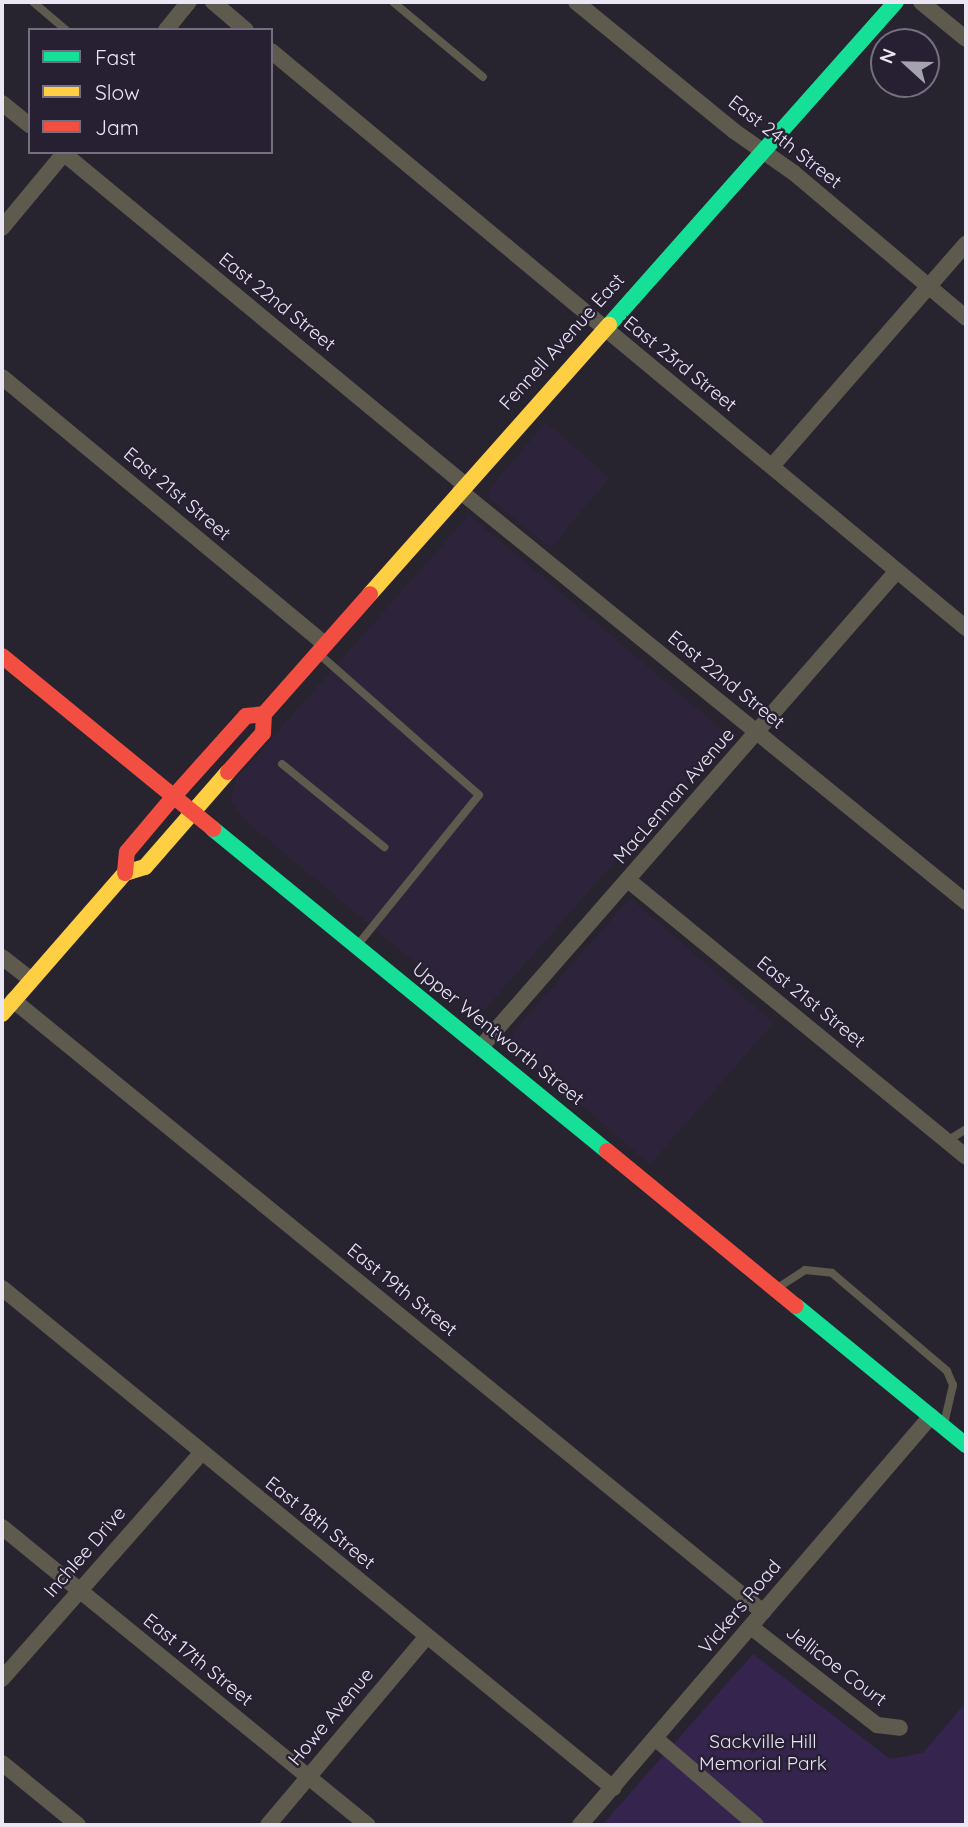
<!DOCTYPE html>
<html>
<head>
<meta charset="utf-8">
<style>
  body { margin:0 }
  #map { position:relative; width:968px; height:1827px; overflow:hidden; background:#28242f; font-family:Quicksand,sans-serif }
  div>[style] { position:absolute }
  .built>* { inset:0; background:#2d243b; transform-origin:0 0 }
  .green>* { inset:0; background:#35244d }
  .lane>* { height:8px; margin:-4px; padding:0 4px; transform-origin:4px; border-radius:4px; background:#5e5a4d }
  .street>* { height:16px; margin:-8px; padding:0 8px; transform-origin:8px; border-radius:8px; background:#5e5a4d }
  .fast>* { height:16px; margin:-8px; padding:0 8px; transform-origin:8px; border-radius:8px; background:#16e098 }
  .slow>* { height:16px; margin:-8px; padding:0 8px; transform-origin:8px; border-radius:8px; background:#ffcf43 }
  .jam>* { height:16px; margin:-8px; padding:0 8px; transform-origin:8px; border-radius:8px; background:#f24e42 }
  span { translate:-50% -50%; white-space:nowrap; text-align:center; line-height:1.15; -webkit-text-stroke:5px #272033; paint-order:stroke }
  .street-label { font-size:19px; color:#eae6f3 }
  .park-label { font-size:19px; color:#e8e0f6 }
  .frame { position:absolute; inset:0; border:4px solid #eae6f3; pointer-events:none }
  .legend { position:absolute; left:28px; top:28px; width:245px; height:126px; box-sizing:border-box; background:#272033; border:2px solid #756f80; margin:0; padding:9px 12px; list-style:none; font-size:21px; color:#eae6f3 }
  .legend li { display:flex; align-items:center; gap:14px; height:35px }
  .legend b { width:35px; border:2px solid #756f80 }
  .north { position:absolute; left:870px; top:28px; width:70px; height:70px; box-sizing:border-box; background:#272033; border:2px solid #756f80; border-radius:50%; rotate:292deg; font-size:19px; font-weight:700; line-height:28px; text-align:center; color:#eae6f3 }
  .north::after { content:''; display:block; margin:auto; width:24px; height:32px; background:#a6a2ae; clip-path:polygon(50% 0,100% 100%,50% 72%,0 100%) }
</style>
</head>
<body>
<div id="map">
  <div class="built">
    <div style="clip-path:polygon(546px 422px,609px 478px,551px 548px,491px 499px,489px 489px)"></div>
    <div style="clip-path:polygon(469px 515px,727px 734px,479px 1016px,247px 822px,230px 802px,236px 779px)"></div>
    <div style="left:630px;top:898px;width:190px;height:188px;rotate:41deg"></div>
  </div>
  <div class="green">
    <div style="clip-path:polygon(753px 1654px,890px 1759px,923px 1753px,966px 1702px,966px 1825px,602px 1825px)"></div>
  </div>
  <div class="lane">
    <div style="left:33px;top:2px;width:43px;rotate:40.3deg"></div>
    <div style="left:393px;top:2px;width:117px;rotate:39.8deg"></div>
    <div style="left:319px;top:654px;width:213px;rotate:41.4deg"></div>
    <div style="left:479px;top:795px;width:191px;rotate:129deg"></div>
    <div style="left:282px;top:764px;width:132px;rotate:39.1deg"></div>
    <div style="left:947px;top:1141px;width:22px;rotate:-32deg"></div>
    <div style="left:779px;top:1287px;width:31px;rotate:-33deg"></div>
    <div style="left:805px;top:1270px;width:27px;rotate:6deg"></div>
    <div style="left:832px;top:1273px;width:151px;rotate:40.4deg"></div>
    <div style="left:947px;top:1371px;width:15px;rotate:67deg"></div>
    <div style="left:953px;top:1385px;width:39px;rotate:103deg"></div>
  </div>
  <div class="street">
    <div style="left:213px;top:2px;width:43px;rotate:40.3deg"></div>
    <div style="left:576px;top:2px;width:204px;rotate:39.2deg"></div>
    <div style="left:734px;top:131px;width:73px;rotate:35deg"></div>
    <div style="left:794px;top:173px;width:225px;rotate:40.1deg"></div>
    <div style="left:921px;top:2px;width:58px;rotate:39.4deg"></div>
    <div style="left:166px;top:30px;width:36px;rotate:-51deg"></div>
    <div style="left:271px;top:51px;width:903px;rotate:39.7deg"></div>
    <div style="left:2px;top:103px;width:36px;rotate:39deg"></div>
    <div style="left:62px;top:152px;width:521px;rotate:39.55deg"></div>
    <div style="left:2px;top:228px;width:99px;rotate:-50.3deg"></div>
    <div style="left:2px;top:377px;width:419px;rotate:39.6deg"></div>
    <div style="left:772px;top:466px;width:295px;rotate:-48.9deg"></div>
    <div style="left:460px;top:491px;width:652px;rotate:39.09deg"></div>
    <div style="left:628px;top:880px;width:437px;rotate:39.3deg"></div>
    <div style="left:2px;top:957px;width:37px;rotate:38deg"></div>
    <div style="left:13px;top:1000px;width:968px;rotate:39.21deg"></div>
    <div style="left:481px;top:1047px;width:632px;rotate:-48.85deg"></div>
    <div style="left:2px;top:1288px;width:790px;rotate:39.29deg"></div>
    <div style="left:2px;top:1527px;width:472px;rotate:39.2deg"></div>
    <div style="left:751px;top:1627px;width:160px;rotate:37.9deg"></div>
    <div style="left:877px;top:1725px;width:23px;rotate:7deg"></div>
    <div style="left:2px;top:1679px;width:301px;rotate:-48.6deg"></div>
    <div style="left:655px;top:1738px;width:133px;rotate:40.7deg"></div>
    <div style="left:2px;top:1763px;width:98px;rotate:39.2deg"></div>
    <div style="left:268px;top:1825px;width:247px;rotate:-49.9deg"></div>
    <div style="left:580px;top:1825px;width:539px;rotate:-49.36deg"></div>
  </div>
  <div class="fast">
    <div style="left:609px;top:325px;width:432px;rotate:-48.4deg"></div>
    <div style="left:213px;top:829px;width:509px;rotate:39.26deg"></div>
    <div style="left:796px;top:1306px;width:220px;rotate:39.3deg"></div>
  </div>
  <div class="slow">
    <div style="left:370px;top:594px;width:360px;rotate:-48.4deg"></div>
    <div style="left:2px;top:1014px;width:187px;rotate:-48.9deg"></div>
    <div style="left:125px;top:873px;width:21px;rotate:-17deg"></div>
    <div style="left:145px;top:867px;width:126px;rotate:-48.9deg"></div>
  </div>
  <div class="jam">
    <div style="left:2px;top:656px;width:273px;rotate:39.3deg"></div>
    <div style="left:228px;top:772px;width:52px;rotate:-48.1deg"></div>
    <div style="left:263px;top:733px;width:19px;rotate:-87deg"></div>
    <div style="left:264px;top:714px;width:160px;rotate:-48.5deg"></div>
    <div style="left:125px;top:873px;width:21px;rotate:-85deg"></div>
    <div style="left:127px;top:852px;width:75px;rotate:-49.9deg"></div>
    <div style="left:175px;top:795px;width:106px;rotate:-48.1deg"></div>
    <div style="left:246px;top:716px;width:18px;rotate:-6deg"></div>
    <div style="left:607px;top:1151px;width:244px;rotate:39.4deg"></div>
  </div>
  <div class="street-label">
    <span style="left:785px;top:142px;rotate:38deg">East 24th Street</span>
    <span style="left:277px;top:302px;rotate:39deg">East 22nd Street</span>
    <span style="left:562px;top:342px;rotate:-48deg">Fennell Avenue East</span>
    <span style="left:680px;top:364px;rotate:39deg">East 23rd Street</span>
    <span style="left:177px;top:494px;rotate:40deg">East 21st Street</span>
    <span style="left:726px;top:680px;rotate:39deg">East 22nd Street</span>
    <span style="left:674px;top:796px;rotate:-49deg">MacLennan Avenue</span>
    <span style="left:811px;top:1002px;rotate:39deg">East 21st Street</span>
    <span style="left:498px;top:1034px;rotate:39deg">Upper Wentworth Street</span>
    <span style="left:402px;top:1290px;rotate:39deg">East 19th Street</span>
    <span style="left:320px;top:1523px;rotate:39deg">East 18th Street</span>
    <span style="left:85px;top:1552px;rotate:-49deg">Inchlee Drive</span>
    <span style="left:740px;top:1607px;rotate:-50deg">Vickers Road</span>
    <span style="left:198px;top:1660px;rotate:39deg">East 17th Street</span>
    <span style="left:836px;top:1666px;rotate:37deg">Jellicoe Court</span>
    <span style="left:331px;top:1717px;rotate:-50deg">Howe Avenue</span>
  </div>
  <div class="park-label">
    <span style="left:763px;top:1753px">Sackville Hill<br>Memorial Park</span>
  </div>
  <div class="frame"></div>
  <ul class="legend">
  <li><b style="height:9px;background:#16e098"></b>Fast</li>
  <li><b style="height:9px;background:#ffcf43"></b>Slow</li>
  <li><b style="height:9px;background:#f24e42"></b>Jam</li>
  </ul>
  <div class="north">N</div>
</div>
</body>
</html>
